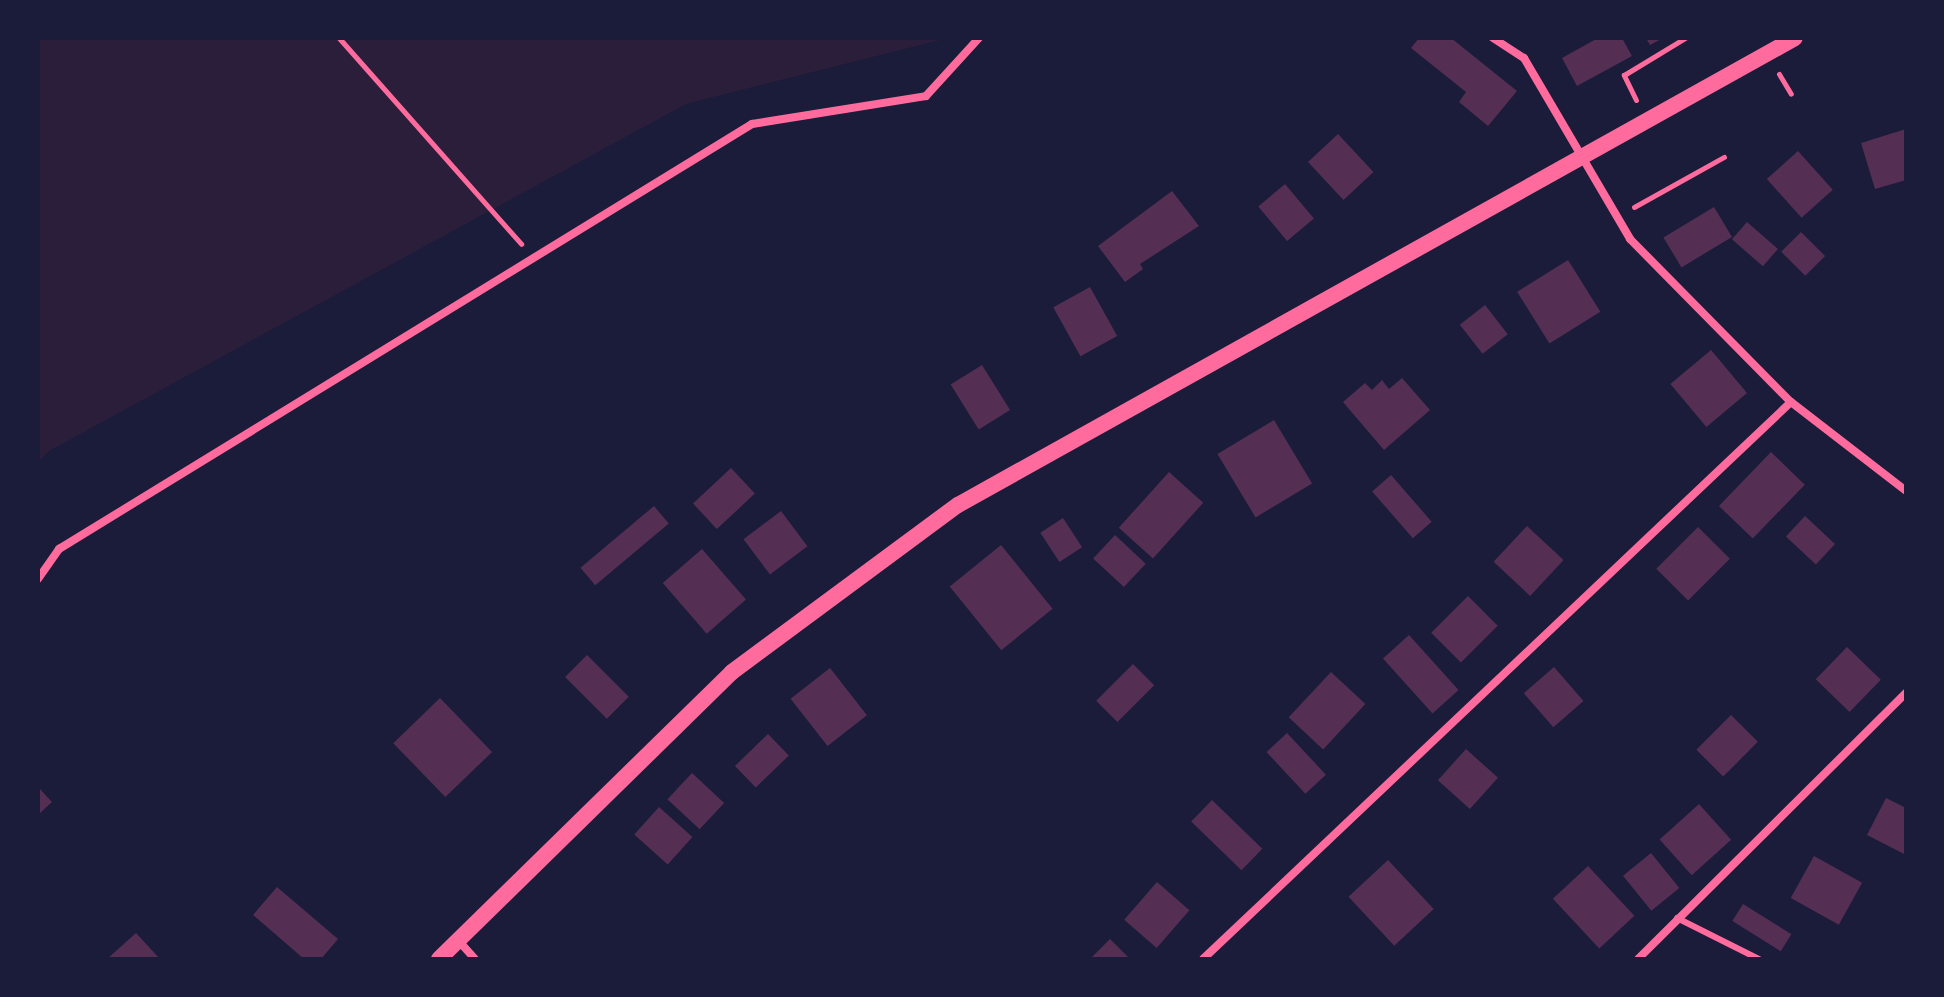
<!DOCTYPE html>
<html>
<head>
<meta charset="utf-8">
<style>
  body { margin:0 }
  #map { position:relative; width:1944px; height:997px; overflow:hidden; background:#1b1b3a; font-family:"PT Sans Narrow",sans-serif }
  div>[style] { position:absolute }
  .green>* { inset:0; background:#2a1e3b }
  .building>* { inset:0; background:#542f53; transform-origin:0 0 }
  .path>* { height:5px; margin:-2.5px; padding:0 2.5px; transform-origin:2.5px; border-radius:2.5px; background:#ff6b9d }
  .service>* { height:6px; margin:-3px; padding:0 3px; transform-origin:3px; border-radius:3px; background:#ff6b9d }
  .minor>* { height:8px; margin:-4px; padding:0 4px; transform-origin:4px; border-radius:4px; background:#ff6b9d }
  .secondary>* { height:16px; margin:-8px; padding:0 8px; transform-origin:8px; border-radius:8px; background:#ff6b9d }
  span { translate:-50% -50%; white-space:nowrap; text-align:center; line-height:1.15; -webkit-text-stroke:7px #1b1b3a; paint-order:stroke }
  .frame { position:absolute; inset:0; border:40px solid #1b1b3a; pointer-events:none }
</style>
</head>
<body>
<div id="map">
  <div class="green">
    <div style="clip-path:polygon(38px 38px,948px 38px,686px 104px,49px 451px,38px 463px)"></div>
  </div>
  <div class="building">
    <div style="clip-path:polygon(1419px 38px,1451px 38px,1517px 91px,1488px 126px,1459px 102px,1466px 92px,1411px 48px)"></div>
    <div style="clip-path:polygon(1598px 38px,1622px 38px,1632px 56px,1577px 86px,1562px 58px)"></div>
    <div style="clip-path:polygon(1646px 38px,1663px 38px,1650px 45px)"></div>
    <div style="clip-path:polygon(1906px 129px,1906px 180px,1875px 189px,1861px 143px)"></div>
    <div style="left:1338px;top:134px;width:52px;height:41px;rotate:47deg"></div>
    <div style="left:1798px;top:151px;width:52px;height:42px;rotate:48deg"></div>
    <div style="left:1285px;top:184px;width:45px;height:35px;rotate:50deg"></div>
    <div style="clip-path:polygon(1172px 191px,1199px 226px,1140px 264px,1143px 269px,1125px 282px,1098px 246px)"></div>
    <div style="left:1714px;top:207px;width:35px;height:59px;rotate:59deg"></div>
    <div style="left:1747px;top:222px;width:41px;height:23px;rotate:41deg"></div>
    <div style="left:1801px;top:232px;width:34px;height:28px;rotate:45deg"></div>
    <div style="left:1568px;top:260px;width:61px;height:60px;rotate:58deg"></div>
    <div style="left:1090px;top:287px;width:56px;height:42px;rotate:61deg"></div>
    <div style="left:1485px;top:305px;width:37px;height:32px;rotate:52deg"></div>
    <div style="left:1711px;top:350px;width:56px;height:53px;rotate:50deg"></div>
    <div style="left:982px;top:365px;width:53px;height:37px;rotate:58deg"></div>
    <div style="clip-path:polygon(1402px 378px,1430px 410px,1384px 450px,1343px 402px,1365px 383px,1372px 390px,1382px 380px,1389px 389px)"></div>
    <div style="left:1274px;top:420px;width:74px;height:66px;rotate:59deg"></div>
    <div style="left:1771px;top:452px;width:47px;height:75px;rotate:44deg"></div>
    <div style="left:731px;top:468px;width:35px;height:52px;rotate:47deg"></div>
    <div style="left:1169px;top:472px;width:46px;height:75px;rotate:42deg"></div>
    <div style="left:1391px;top:475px;width:62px;height:25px;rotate:49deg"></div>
    <div style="left:654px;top:506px;width:23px;height:96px;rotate:50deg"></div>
    <div style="left:781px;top:511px;width:44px;height:47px;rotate:53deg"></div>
    <div style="left:1805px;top:516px;width:41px;height:28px;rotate:43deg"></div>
    <div style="left:1063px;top:518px;width:35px;height:27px;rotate:57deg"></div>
    <div style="left:1527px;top:526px;width:50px;height:49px;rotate:43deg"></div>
    <div style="left:1698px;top:527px;width:45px;height:59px;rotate:45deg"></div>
    <div style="left:1115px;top:535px;width:42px;height:32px;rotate:43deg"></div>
    <div style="left:1001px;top:545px;width:82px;height:66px;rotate:51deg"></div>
    <div style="left:702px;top:549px;width:67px;height:52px;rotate:49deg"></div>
    <div style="left:1468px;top:596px;width:42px;height:52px;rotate:45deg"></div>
    <div style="left:1409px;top:635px;width:74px;height:35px;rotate:48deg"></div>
    <div style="left:1847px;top:647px;width:47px;height:45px;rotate:44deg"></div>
    <div style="left:587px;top:655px;width:59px;height:31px;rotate:45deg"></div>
    <div style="left:1133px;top:664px;width:30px;height:52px;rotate:45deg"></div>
    <div style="left:1554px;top:667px;width:45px;height:40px;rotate:49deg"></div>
    <div style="left:830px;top:668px;width:60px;height:50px;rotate:52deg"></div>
    <div style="left:1331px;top:672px;width:47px;height:62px;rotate:43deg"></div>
    <div style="left:440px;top:698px;width:75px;height:65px;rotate:46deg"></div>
    <div style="left:1731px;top:715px;width:38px;height:49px;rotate:45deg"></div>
    <div style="left:1287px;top:733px;width:57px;height:28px;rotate:47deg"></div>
    <div style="left:768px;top:734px;width:30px;height:46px;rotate:46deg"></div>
    <div style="left:1466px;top:749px;width:43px;height:42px;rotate:42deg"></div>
    <div style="left:692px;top:773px;width:44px;height:36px;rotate:43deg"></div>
    <div style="clip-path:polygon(38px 787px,52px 802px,38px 815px)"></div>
    <div style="clip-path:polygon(1886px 798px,1906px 808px,1906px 855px,1867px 835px)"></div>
    <div style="left:1212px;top:800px;width:70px;height:30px;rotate:44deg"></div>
    <div style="left:1699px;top:804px;width:48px;height:53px;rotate:48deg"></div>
    <div style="left:659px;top:807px;width:45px;height:37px;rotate:42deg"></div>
    <div style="left:1651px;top:853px;width:45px;height:36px;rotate:51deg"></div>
    <div style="left:1814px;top:856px;width:55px;height:48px;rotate:29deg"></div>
    <div style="left:1388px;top:860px;width:67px;height:54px;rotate:47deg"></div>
    <div style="left:1588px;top:866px;width:68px;height:48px;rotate:47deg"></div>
    <div style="left:1157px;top:882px;width:43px;height:50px;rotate:41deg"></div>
    <div style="clip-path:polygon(277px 887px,338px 939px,321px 959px,304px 959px,253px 915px)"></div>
    <div style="left:1743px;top:904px;width:57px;height:20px;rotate:32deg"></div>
    <div style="clip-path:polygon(136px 933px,160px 959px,107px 959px)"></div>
    <div style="clip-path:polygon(1110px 939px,1130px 959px,1090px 959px)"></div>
  </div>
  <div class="path">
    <div style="left:339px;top:38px;width:275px;rotate:48.5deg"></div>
    <div style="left:1779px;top:74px;width:23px;rotate:59deg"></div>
    <div style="left:1636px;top:100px;width:28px;rotate:-116deg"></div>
    <div style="left:1624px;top:75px;width:71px;rotate:-31.2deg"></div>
    <div style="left:1634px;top:207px;width:103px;rotate:-29.1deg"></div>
  </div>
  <div class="service">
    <div style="left:1677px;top:918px;width:92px;rotate:26.6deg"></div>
  </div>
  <div class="minor">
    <div style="left:1493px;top:38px;width:37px;rotate:33deg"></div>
    <div style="left:1524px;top:58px;width:210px;rotate:59.6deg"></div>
    <div style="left:1630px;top:239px;width:229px;rotate:45.4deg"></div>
    <div style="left:1791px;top:402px;width:145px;rotate:37.7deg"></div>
    <div style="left:38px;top:579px;width:37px;rotate:-55deg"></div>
    <div style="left:59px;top:549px;width:813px;rotate:-31.52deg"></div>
    <div style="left:752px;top:124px;width:176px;rotate:-9.1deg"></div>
    <div style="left:926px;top:96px;width:79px;rotate:-47.6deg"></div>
    <div style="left:457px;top:939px;width:27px;rotate:48deg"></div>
    <div style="left:1203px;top:959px;width:810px;rotate:-43.45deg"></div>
    <div style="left:1638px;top:959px;width:378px;rotate:-44.8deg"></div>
  </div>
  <div class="secondary">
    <div style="left:439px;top:959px;width:410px;rotate:-44.4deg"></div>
    <div style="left:732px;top:672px;width:281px;rotate:-36.5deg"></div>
    <div style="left:958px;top:505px;width:958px;rotate:-29.16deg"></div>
  </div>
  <div class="frame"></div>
</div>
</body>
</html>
